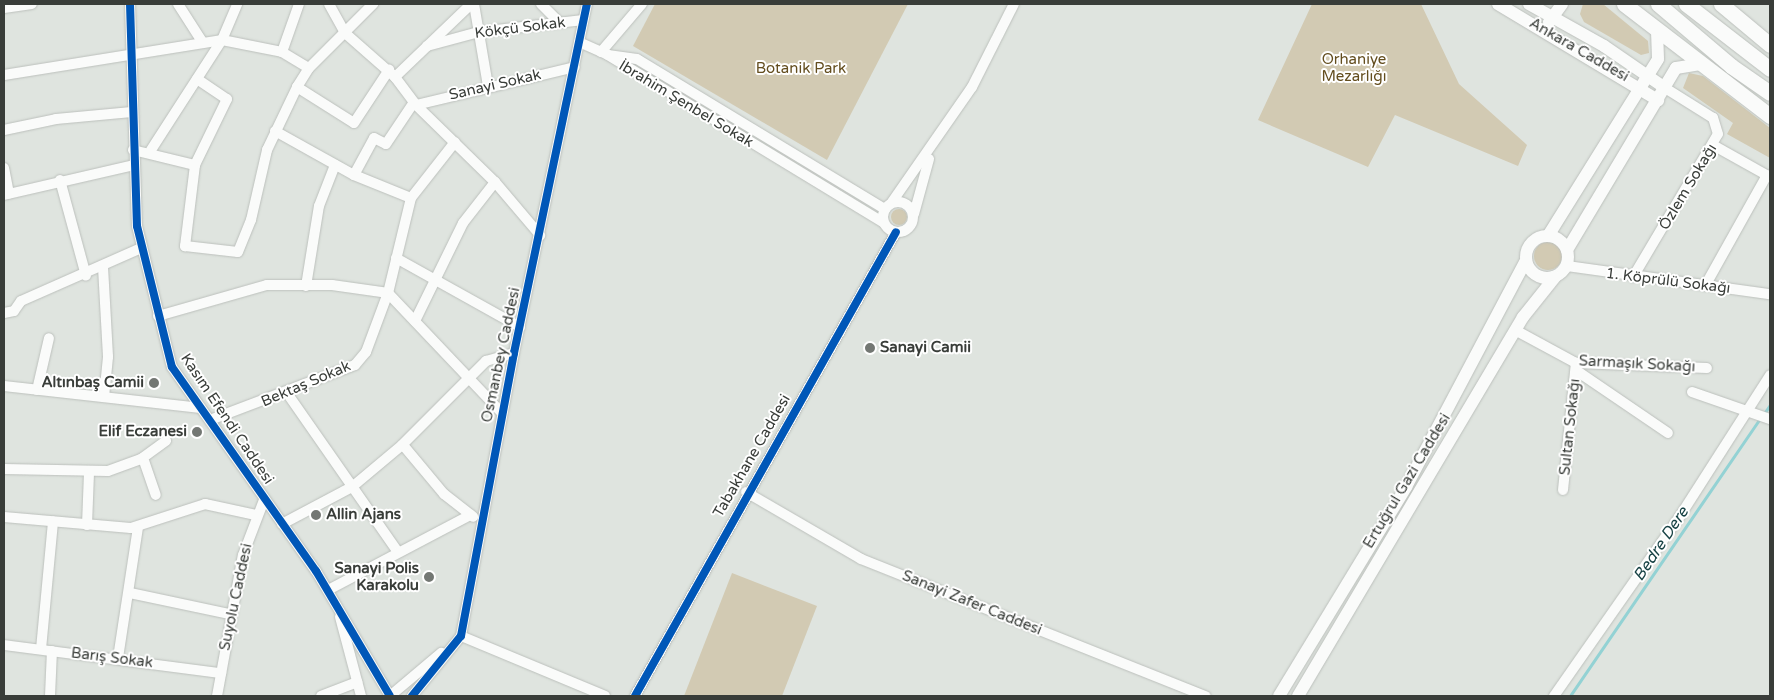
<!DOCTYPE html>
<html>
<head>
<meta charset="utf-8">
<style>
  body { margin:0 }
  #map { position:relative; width:1774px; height:700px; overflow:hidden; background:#dfe4df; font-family:"Varela Round",sans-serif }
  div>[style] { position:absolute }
  .green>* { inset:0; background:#d2cab3 }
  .round { border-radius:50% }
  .stream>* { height:2.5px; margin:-1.25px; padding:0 1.25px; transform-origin:1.25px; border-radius:1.25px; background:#93d2d4 }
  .roads { filter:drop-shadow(0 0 1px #bcc0bc) drop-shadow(0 0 1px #bcc0bc) }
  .minor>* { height:10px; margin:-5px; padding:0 5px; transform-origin:5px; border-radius:5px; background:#fafbfa }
  .minor>.ring { margin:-5px; padding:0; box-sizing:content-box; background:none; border:10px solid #fafbfa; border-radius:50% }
  .major>* { height:12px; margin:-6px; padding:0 6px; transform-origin:6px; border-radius:6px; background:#fafbfa }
  .major>.ring { margin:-6px; padding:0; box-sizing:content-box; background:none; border:12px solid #fafbfa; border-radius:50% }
  .highway>* { height:15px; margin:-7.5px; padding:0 7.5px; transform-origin:7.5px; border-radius:7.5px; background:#fafbfa }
  .cycleway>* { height:8px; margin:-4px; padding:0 4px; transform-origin:4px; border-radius:4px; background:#0057b8 }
  .dots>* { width:14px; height:14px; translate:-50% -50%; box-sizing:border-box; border:2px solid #fff; border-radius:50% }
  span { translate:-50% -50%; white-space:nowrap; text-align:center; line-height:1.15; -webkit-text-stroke:4px #fff; paint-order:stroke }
  .street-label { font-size:15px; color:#393d39 }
  .park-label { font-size:15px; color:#634d1e }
  .poi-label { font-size:15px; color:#393d39; font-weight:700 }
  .left { translate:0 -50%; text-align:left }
  .right { translate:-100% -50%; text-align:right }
  .water-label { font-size:16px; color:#184345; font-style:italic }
  .frame { position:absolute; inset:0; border:5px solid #393d39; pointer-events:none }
</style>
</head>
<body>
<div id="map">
  <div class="green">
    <div style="clip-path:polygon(655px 4px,908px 4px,827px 160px,633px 46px)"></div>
    <div style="clip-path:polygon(1312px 4px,1421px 4px,1459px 84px,1527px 145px,1518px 166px,1395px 115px,1368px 167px,1258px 120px)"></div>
    <div style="clip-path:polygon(1583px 4px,1603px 4px,1648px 41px,1649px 53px,1641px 55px,1584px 22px,1580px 14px)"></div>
    <div style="clip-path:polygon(1689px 73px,1703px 76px,1770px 128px,1770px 158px,1727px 134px,1733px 123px,1683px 88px)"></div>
    <div class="round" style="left:891px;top:209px;width:16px;height:16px"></div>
    <div class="round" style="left:1534px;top:242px;width:28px;height:28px"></div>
    <div style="clip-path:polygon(732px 573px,817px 606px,782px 696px,684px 696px)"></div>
  </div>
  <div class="stream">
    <div style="left:1763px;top:415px;width:12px;rotate:-55deg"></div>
    <div style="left:1570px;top:696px;width:336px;rotate:-55.6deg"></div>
  </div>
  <div class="roads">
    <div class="minor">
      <div style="left:130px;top:4px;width:222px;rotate:88.2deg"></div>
      <div style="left:137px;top:226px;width:145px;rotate:76.1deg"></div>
      <div style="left:172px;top:367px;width:250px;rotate:54.8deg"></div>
      <div style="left:316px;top:571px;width:145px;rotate:59.4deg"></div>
      <div style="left:178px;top:4px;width:46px;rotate:57.3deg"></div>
      <div style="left:329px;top:4px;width:33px;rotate:61deg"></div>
      <div style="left:345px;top:33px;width:67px;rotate:41.3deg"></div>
      <div style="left:395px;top:77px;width:35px;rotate:53deg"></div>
      <div style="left:416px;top:105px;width:110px;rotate:44.3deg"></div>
      <div style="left:495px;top:182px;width:70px;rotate:49.7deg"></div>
      <div style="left:474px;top:4px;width:83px;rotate:80.3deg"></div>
      <div style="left:541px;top:4px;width:27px;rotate:45deg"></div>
      <div style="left:4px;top:8px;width:28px;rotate:-8deg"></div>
      <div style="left:579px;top:42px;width:32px;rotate:24deg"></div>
      <div style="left:608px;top:55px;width:323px;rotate:31.3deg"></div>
      <div style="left:427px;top:46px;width:54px;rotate:-15.1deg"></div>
      <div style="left:479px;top:32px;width:105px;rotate:-6.6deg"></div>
      <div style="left:282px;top:52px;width:51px;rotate:-70.5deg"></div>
      <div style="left:601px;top:52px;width:63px;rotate:-49.5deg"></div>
      <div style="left:608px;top:55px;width:29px;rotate:8deg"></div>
      <div style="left:637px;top:59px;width:290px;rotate:31.2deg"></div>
      <div style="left:4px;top:75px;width:221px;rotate:-9.1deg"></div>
      <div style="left:222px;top:40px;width:61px;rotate:11.3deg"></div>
      <div style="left:282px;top:52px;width:31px;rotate:31deg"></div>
      <div style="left:395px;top:77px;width:105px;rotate:-43.8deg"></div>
      <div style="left:197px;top:79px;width:36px;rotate:34deg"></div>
      <div style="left:227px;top:99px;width:73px;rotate:115.9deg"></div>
      <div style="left:195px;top:165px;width:82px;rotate:97deg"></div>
      <div style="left:185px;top:246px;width:53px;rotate:6.5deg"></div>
      <div style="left:238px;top:252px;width:35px;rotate:-68deg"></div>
      <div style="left:251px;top:220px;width:72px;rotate:-77.1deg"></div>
      <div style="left:267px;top:150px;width:70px;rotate:-64.5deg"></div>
      <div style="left:297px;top:87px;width:22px;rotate:-58deg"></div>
      <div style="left:309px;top:68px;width:91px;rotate:-45deg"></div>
      <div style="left:297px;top:87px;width:67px;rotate:32.3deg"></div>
      <div style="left:354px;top:123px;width:64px;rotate:-56.6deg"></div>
      <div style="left:416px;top:105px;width:163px;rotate:-13.4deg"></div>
      <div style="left:4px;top:130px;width:53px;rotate:-11.9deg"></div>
      <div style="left:56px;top:119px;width:76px;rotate:-5.3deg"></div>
      <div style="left:275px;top:131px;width:90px;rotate:29.1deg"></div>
      <div style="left:354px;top:175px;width:61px;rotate:22deg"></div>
      <div style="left:1713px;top:145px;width:65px;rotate:29.3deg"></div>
      <div style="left:133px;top:150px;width:64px;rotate:13.6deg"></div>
      <div style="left:151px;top:150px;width:131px;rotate:-57.2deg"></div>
      <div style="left:222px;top:40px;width:39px;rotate:-67deg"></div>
      <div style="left:4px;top:168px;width:26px;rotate:79deg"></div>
      <div style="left:354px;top:175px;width:42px;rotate:-61.6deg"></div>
      <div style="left:374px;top:138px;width:13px;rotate:27deg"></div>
      <div style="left:386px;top:144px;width:50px;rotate:-56.3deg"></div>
      <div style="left:60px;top:180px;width:99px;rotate:74.8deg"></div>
      <div style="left:4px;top:195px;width:133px;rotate:-13deg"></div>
      <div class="ring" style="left:883px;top:202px;width:20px;height:20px"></div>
      <div style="left:892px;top:202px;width:140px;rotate:-55.2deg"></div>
      <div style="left:972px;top:87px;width:93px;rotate:-63.2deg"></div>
      <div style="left:914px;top:214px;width:57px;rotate:-74.7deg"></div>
      <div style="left:396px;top:258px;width:142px;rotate:29.1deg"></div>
      <div style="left:1567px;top:266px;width:205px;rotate:7.9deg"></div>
      <div style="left:103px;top:267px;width:90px;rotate:86.8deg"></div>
      <div style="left:108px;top:357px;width:40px;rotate:95.7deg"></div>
      <div style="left:1633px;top:277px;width:166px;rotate:-59.3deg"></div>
      <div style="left:1718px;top:134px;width:17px;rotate:-107deg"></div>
      <div style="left:1713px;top:118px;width:57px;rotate:-148deg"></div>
      <div style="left:306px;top:286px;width:81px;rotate:-80.8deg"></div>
      <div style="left:319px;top:206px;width:44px;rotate:-68.7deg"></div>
      <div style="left:1705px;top:286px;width:127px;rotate:-60.8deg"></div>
      <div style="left:388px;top:293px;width:166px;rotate:46.5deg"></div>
      <div style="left:4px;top:313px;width:10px;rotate:-11deg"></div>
      <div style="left:14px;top:311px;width:12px;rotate:-55deg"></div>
      <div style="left:21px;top:301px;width:131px;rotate:-23.8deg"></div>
      <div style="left:158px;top:316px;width:113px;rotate:-15.9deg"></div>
      <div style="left:267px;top:285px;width:65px"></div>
      <div style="left:332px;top:285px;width:57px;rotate:8.1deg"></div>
      <div style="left:415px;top:321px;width:109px;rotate:-63.9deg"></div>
      <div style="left:463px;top:223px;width:52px;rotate:-52deg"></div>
      <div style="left:1515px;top:330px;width:69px;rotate:28.4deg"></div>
      <div style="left:1576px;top:363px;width:131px;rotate:2.2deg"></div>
      <div style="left:1577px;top:371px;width:110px;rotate:34.3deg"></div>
      <div style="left:4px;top:386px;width:198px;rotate:6.4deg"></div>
      <div style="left:37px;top:390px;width:53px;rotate:-77deg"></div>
      <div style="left:1692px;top:392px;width:83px;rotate:19.1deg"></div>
      <div style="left:287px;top:393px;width:194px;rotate:55.1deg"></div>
      <div style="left:210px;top:420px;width:155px;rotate:-20.8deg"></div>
      <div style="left:355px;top:365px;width:17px;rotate:-50deg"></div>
      <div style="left:366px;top:352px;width:63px;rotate:-69.6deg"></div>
      <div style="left:388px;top:293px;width:98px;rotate:-76.4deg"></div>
      <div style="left:411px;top:198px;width:71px;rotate:-51.8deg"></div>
      <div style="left:403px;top:445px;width:64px;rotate:50.1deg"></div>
      <div style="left:444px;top:494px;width:37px;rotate:38deg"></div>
      <div style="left:143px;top:458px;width:39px;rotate:71deg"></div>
      <div style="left:4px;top:469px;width:104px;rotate:1.1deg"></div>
      <div style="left:108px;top:471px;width:35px;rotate:-20deg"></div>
      <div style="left:141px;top:459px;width:31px;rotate:-36deg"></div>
      <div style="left:1563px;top:490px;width:128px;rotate:-84.2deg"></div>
      <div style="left:746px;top:492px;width:133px;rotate:30.2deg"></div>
      <div style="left:861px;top:559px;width:371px;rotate:21.7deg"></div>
      <div style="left:4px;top:517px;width:127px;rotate:5deg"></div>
      <div style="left:131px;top:528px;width:78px;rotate:-18deg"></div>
      <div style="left:205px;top:504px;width:52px;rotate:12.2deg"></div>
      <div style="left:282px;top:524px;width:79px;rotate:-27.9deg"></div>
      <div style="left:352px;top:487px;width:65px;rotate:-40deg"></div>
      <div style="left:402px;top:445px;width:119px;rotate:-45deg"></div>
      <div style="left:486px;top:361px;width:29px;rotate:-16deg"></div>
      <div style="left:87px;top:525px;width:51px;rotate:-87.8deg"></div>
      <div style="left:328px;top:590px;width:161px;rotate:-27.8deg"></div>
      <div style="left:130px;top:593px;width:102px;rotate:11.9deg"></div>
      <div style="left:340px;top:617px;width:82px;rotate:75.1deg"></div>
      <div style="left:461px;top:636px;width:156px;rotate:22.6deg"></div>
      <div style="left:4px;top:645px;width:219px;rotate:7.4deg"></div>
      <div style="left:41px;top:649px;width:128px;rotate:-84.6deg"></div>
      <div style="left:118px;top:658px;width:133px;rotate:-81.3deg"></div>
      <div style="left:50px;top:696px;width:45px;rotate:-87.5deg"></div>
      <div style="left:217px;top:696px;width:143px;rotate:-79.6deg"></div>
      <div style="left:243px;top:555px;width:59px;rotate:-69.1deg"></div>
      <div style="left:321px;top:696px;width:39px;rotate:-21deg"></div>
      <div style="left:390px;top:696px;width:67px;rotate:-40.1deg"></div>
      <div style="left:412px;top:696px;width:77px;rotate:-50.8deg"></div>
      <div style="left:461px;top:636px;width:288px;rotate:-79.4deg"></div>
      <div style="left:514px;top:353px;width:357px;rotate:-78.2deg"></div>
      <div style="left:635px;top:696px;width:532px;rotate:-60.64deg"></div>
      <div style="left:1554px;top:696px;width:220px;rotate:-55deg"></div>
      <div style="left:1680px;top:516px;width:167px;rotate:-57.4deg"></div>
    </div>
    <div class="major">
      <div style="left:1498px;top:4px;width:187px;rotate:31deg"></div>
      <div style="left:1529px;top:4px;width:86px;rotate:29.2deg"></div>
      <div style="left:1604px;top:46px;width:74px;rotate:34.5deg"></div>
      <div style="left:1549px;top:22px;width:22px;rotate:-54deg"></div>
      <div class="ring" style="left:1526px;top:236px;width:30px;height:30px"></div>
      <div style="left:1548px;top:236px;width:208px;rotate:-58.1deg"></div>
      <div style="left:1658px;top:59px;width:30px;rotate:-92deg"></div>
      <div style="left:1567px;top:250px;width:212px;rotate:-59.1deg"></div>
      <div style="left:1676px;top:68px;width:26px;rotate:-9deg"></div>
      <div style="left:1279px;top:696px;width:245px;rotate:-58.7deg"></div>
      <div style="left:1406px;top:487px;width:257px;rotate:-62.1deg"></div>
      <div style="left:1298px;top:696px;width:441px;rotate:-59.3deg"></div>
      <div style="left:1523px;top:317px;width:51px;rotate:-51.3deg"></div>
    </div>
    <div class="highway">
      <div style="left:1624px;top:4px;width:184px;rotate:37.5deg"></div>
      <div style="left:1658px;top:4px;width:96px;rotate:40.3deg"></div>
      <div style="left:1731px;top:66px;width:47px;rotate:34.7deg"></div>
      <div style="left:1686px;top:4px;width:106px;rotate:37.7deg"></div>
      <div style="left:1721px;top:4px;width:64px;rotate:39.9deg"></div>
    </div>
  </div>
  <div class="cycleway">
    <div style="left:130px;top:4px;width:222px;rotate:88.2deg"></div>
    <div style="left:137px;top:226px;width:145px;rotate:76.1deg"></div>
    <div style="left:172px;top:367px;width:250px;rotate:54.8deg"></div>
    <div style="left:316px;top:571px;width:145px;rotate:59.4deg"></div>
    <div style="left:412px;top:696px;width:77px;rotate:-50.8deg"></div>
    <div style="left:461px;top:636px;width:288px;rotate:-79.4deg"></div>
    <div style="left:514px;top:353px;width:357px;rotate:-78.2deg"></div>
    <div style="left:635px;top:696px;width:532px;rotate:-60.64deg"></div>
  </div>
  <div class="dots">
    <div style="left:870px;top:348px;background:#737773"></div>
    <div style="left:154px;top:383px;background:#737773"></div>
    <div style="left:197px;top:432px;background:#737773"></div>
    <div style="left:316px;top:515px;background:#737773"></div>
    <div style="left:429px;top:577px;background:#737773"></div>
  </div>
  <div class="street-label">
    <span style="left:520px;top:28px;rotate:-7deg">Kökçü Sokak</span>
    <span style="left:1579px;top:50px;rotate:30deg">Ankara Caddesi</span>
    <span style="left:495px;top:85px;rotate:-13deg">Sanayi Sokak</span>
    <span style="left:686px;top:104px;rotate:31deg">İbrahim Şenbel Sokak</span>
    <span style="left:1688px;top:187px;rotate:-59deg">Özlem Sokağı</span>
    <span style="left:1668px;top:281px;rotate:7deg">1. Köprülü Sokağı</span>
    <span style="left:501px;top:355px;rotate:-78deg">Osmanbey Caddesi</span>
    <span style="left:1637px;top:364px;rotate:3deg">Sarmaşık Sokağı</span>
    <span style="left:306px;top:384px;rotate:-23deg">Bektaş Sokak</span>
    <span style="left:227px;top:419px;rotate:56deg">Kasım Efendi Caddesi</span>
    <span style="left:1570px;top:427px;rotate:-84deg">Sultan Sokağı</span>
    <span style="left:752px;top:456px;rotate:-60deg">Tabakhane Caddesi</span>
    <span style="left:1407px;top:481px;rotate:-59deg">Ertuğrul Gazi Caddesi</span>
    <span style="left:236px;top:597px;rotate:-78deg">Suyolu Caddesi</span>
    <span style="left:972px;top:603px;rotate:22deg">Sanayi Zafer Caddesi</span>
    <span style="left:112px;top:658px;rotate:7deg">Barış Sokak</span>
  </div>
  <div class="park-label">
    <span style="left:1354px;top:68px">Orhaniye<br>Mezarlığı</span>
    <span style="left:801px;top:69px">Botanik Park</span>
  </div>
  <div class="poi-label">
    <span class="left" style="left:880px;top:348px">Sanayi Camii</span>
    <span class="right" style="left:144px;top:383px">Altınbaş Camii</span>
    <span class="right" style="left:187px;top:432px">Elif Eczanesi</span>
    <span class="left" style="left:326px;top:515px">Allin Ajans</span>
    <span class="right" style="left:419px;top:577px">Sanayi Polis<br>Karakolu</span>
  </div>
  <div class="water-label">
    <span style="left:1661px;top:544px;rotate:-56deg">Bedre Dere</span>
  </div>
  <div class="frame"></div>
</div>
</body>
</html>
